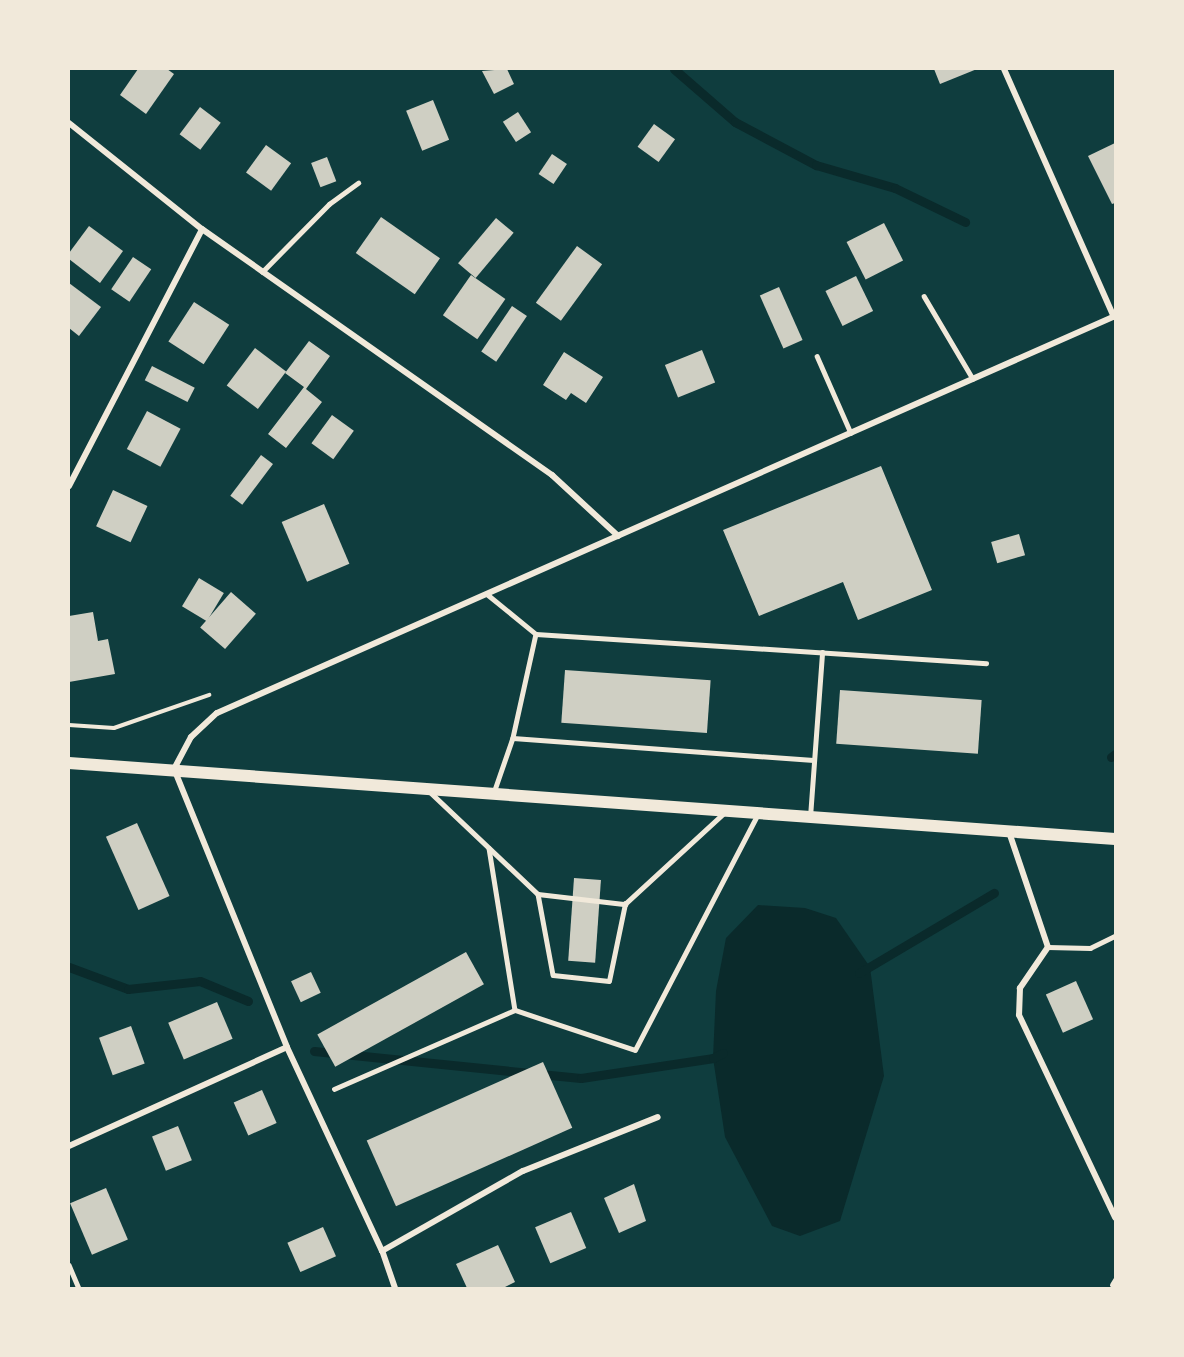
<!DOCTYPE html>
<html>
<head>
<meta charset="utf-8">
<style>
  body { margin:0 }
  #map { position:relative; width:1184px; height:1357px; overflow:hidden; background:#0f3d3e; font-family:Manrope,sans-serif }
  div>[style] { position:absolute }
  .water>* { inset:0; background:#0a2a2b }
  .stream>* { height:9px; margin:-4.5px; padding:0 4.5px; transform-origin:4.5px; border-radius:4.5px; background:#0a2a2b }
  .building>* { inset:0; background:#cfcfc3; transform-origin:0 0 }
  .path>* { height:4px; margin:-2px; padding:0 2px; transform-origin:2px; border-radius:2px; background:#f1e9da }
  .service>* { height:4.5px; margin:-2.25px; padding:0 2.25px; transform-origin:2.25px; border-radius:2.25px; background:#f1e9da }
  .minor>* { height:6px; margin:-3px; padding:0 3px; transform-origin:3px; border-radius:3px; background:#f1e9da }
  .secondary>* { height:12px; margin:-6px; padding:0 6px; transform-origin:6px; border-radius:6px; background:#f1e9da }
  span { translate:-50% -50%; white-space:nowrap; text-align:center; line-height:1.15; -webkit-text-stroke:5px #f1e9da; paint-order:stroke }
  .frame { position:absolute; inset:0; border:70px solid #f1e9da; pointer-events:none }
</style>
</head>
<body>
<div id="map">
  <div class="water">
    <div style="clip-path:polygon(758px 905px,805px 908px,836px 918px,870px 967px,884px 1076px,840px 1221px,800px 1236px,772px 1226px,725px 1137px,713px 1058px,716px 991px,726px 938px)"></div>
  </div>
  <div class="stream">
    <div style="left:674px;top:69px;width:81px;rotate:41deg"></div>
    <div style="left:735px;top:122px;width:92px;rotate:28deg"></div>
    <div style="left:816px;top:165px;width:82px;rotate:16.2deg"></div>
    <div style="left:895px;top:188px;width:78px;rotate:25.9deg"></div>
    <div style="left:1111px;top:757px;width:5px;rotate:-37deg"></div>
    <div style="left:69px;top:967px;width:63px;rotate:20.4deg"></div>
    <div style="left:128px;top:989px;width:72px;rotate:-6.3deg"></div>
    <div style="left:200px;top:981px;width:52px;rotate:22.6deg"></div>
    <div style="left:859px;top:973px;width:157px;rotate:-30.7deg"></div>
    <div style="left:314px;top:1051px;width:268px;rotate:5.8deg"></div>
    <div style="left:581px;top:1078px;width:134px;rotate:-8.6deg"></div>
    <div style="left:713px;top:1058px;width:11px;rotate:-27deg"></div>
  </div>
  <div class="building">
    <div style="clip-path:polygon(138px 69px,167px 69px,174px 74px,146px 114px,120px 95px)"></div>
    <div style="clip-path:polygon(507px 69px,514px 84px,494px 94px,482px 71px)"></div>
    <div style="clip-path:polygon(934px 69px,977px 69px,940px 84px)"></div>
    <div style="left:433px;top:100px;width:43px;height:29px;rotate:68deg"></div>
    <div style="left:200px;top:107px;width:26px;height:34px;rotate:37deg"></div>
    <div style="left:518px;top:112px;width:24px;height:18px;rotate:57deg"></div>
    <div style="left:654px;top:124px;width:26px;height:28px;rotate:36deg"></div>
    <div style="clip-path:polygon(1115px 143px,1115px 203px,1112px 204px,1088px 156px)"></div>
    <div style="left:266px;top:145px;width:31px;height:34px;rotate:36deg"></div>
    <div style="left:552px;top:154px;width:18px;height:24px;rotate:34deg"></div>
    <div style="left:327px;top:157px;width:26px;height:17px;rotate:69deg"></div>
    <div style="left:381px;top:217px;width:72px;height:44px;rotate:35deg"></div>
    <div style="left:496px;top:218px;width:23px;height:59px;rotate:40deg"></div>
    <div style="left:884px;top:223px;width:42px;height:42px;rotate:63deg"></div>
    <div style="clip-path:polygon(89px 226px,123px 251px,100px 283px,69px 259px,69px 253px)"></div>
    <div style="left:577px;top:246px;width:31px;height:70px;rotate:36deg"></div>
    <div style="left:133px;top:257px;width:22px;height:39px;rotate:34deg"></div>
    <div style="left:471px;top:275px;width:42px;height:49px;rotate:35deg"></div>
    <div style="left:856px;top:276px;width:39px;height:34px;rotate:64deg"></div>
    <div style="clip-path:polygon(69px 283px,101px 307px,79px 336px,69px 328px)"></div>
    <div style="left:779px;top:287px;width:58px;height:21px;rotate:66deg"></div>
    <div style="left:194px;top:302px;width:42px;height:47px;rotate:33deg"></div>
    <div style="left:512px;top:306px;width:18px;height:55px;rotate:34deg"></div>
    <div style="clip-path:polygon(309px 341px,330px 356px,306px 389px,322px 402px,286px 448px,268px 434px,304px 387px,285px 373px)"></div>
    <div style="left:255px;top:348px;width:39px;height:47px;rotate:37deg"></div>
    <div style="left:702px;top:350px;width:35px;height:40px;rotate:68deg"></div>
    <div style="clip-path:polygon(564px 352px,603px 377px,586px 403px,571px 393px,566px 400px,543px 385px)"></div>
    <div style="left:152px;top:366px;width:48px;height:16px;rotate:27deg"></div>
    <div style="left:147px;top:411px;width:38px;height:43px;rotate:28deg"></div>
    <div style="left:332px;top:415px;width:27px;height:35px;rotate:36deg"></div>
    <div style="left:261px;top:455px;width:15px;height:51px;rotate:37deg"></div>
    <div style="clip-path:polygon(881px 466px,932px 590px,858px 620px,843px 582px,759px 616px,723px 530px)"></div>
    <div style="left:113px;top:490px;width:38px;height:40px;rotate:25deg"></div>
    <div style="left:324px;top:504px;width:65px;height:46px;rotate:67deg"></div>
    <div style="left:1019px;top:534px;width:22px;height:29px;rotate:74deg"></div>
    <div style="left:199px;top:578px;width:29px;height:33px;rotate:31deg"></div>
    <div style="left:231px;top:592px;width:33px;height:47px;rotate:41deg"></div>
    <div style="clip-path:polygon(93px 612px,98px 641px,108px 639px,115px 674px,69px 682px,69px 616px)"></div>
    <div style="left:565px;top:670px;width:146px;height:53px;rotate:4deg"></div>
    <div style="left:840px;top:690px;width:142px;height:54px;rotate:4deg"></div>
    <div style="left:137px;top:823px;width:80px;height:34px;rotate:66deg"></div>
    <div style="left:574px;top:878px;width:27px;height:83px;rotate:4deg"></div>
    <div style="left:466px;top:952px;width:37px;height:170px;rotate:61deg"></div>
    <div style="left:311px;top:972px;width:23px;height:22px;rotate:65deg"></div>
    <div style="left:1076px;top:981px;width:42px;height:33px;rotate:66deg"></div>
    <div style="left:217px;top:1002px;width:40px;height:53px;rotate:67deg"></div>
    <div style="left:131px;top:1026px;width:40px;height:34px;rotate:70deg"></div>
    <div style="left:543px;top:1062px;width:72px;height:193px;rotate:66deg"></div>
    <div style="left:262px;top:1090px;width:36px;height:31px;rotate:66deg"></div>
    <div style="left:178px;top:1126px;width:37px;height:28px;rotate:68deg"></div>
    <div style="clip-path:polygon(634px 1184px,646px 1221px,619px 1233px,604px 1198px)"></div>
    <div style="left:106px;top:1188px;width:56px;height:39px;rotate:67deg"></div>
    <div style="left:571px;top:1212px;width:39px;height:39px;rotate:67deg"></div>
    <div style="left:323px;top:1227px;width:32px;height:39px;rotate:66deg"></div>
    <div style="clip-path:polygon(498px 1245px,515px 1282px,503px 1288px,467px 1288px,456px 1264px)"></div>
  </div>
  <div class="path">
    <div style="left:69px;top:725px;width:45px;rotate:3.8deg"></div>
    <div style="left:114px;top:728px;width:101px;rotate:-19.2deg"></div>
  </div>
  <div class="service">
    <div style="left:262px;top:272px;width:95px;rotate:-45.4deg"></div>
    <div style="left:329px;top:204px;width:36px;rotate:-36deg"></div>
    <div style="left:924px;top:296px;width:96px;rotate:59.4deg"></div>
    <div style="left:817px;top:356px;width:84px;rotate:66.2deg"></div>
    <div style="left:487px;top:594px;width:63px;rotate:39.2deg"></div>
    <div style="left:536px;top:634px;width:107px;rotate:102.5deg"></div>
    <div style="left:513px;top:738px;width:58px;rotate:109.1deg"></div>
    <div style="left:536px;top:634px;width:451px;rotate:3.7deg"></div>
    <div style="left:513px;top:738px;width:301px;rotate:4.2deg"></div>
    <div style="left:429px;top:791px;width:150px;rotate:43.4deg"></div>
    <div style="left:538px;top:894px;width:88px;rotate:6.6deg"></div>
    <div style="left:625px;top:904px;width:134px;rotate:-42.6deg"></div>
    <div style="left:810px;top:817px;width:165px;rotate:-85.8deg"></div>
    <div style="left:489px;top:848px;width:164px;rotate:80.9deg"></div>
    <div style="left:538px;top:894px;width:82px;rotate:79.5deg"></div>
    <div style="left:553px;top:975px;width:56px;rotate:6.1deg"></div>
    <div style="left:609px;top:981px;width:79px;rotate:-78.3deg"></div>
    <div style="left:1048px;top:947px;width:42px;rotate:1.4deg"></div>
    <div style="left:1090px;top:948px;width:28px;rotate:-26deg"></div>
    <div style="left:334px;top:1089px;width:197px;rotate:-23.6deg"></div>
    <div style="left:515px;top:1010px;width:126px;rotate:18.4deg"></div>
    <div style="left:635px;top:1050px;width:266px;rotate:-62.5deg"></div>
    <div style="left:69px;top:1265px;width:25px;rotate:67deg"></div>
    <div style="left:1112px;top:1285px;width:6px;rotate:-59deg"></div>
  </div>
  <div class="minor">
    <div style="left:1004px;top:69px;width:271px;rotate:66.1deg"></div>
    <div style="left:69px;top:123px;width:170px;rotate:38.6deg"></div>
    <div style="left:202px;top:229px;width:428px;rotate:35.1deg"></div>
    <div style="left:552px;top:475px;width:90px;rotate:42.7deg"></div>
    <div style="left:69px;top:486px;width:289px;rotate:-62.6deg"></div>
    <div style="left:1009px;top:832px;width:121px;rotate:71.3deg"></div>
    <div style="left:1048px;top:947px;width:50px;rotate:124.3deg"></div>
    <div style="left:1020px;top:988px;width:27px;rotate:92deg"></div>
    <div style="left:1019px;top:1015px;width:224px;rotate:64.6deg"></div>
    <div style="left:69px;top:1146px;width:239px;rotate:-24.4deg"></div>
    <div style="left:382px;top:1251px;width:162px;rotate:-29.6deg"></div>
    <div style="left:523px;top:1171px;width:145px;rotate:-21.8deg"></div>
    <div style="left:395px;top:1288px;width:39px;rotate:-109deg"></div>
    <div style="left:382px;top:1251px;width:225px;rotate:-115deg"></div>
    <div style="left:287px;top:1047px;width:300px;rotate:-112.1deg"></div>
    <div style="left:174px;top:769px;width:36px;rotate:-62deg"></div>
    <div style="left:191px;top:737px;width:35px;rotate:-43deg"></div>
    <div style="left:217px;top:713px;width:982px;rotate:-23.85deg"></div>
  </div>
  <div class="secondary">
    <div style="left:69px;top:763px;width:1049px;rotate:4.16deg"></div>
  </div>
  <div class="frame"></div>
</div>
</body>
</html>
